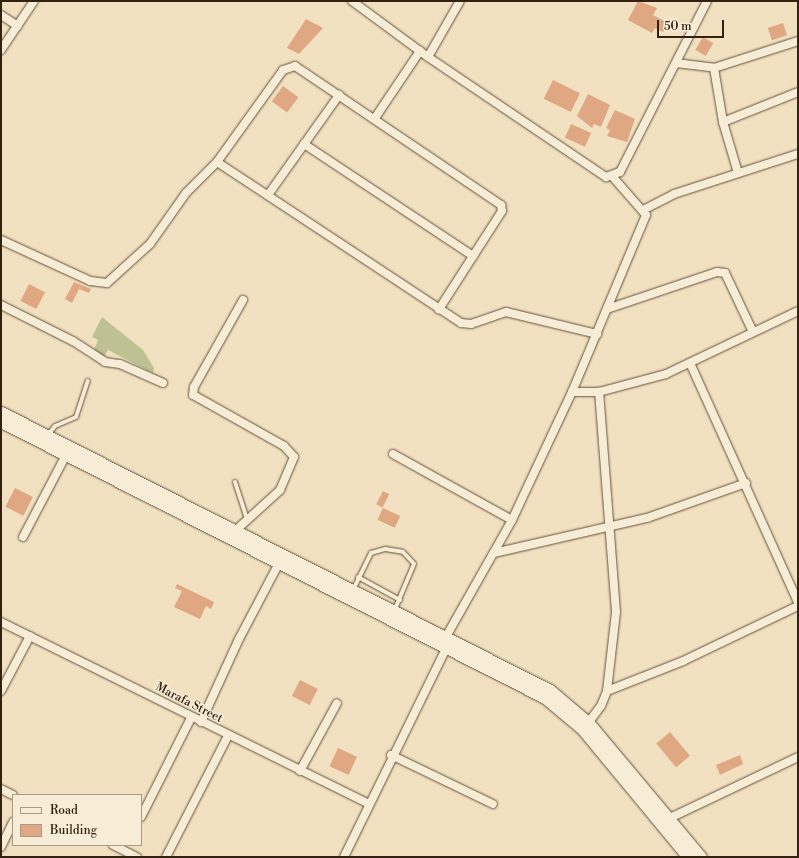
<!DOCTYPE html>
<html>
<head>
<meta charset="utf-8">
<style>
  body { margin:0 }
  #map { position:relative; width:799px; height:858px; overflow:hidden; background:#f2e1c0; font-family:"Libre Bodoni",serif }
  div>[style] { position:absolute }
  .green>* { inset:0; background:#bcc292 }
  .building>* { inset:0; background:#dfa883; transform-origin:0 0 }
  .roads { filter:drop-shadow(0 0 1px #63523c) drop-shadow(0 0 1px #63523c) }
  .service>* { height:4px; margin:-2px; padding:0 2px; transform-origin:2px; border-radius:2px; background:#f7ecd6 }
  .minor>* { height:8px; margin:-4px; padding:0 4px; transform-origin:4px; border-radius:4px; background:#f7ecd6 }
  .secondary>* { height:11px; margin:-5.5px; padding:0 5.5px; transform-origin:5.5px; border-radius:5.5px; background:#f7ecd6 }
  span { translate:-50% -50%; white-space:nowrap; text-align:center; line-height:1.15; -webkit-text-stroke:3px #f7ecd6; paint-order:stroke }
  .street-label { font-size:12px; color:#332210 }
  .frame { position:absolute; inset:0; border:2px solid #332210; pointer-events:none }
  .legend { position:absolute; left:12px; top:794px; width:130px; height:52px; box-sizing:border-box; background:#f7ecd6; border:1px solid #a99b87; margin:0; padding:5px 7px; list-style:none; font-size:12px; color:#332210 }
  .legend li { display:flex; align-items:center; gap:8px; height:20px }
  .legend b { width:20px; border:1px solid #a99b87 }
  .scale { position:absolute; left:657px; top:20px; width:67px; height:18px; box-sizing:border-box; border:2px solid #332210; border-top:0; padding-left:5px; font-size:12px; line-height:14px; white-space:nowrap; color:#332210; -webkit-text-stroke:3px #f7ecd6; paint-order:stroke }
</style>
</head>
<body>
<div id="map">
  <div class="green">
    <div style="clip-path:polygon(102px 317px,143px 350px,154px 368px,153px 373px,108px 350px,102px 360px,92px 355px,98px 340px,92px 337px)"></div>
  </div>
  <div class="building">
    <div style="clip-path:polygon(638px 1px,657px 8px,653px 15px,668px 23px,663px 32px,655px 28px,652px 33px,628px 20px)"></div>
    <div style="clip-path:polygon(306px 19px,323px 28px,299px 54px,287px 48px)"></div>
    <div style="left:783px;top:23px;width:13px;height:16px;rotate:72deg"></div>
    <div style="left:703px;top:37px;width:12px;height:15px;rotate:31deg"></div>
    <div style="left:553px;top:80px;width:30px;height:21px;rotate:26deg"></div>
    <div style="left:283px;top:86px;width:19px;height:19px;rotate:36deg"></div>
    <div style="clip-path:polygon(588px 94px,610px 105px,601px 127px,594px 124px,592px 128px,577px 116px)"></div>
    <div style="clip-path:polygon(615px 110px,635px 119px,627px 142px,607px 136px,610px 130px,606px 128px)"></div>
    <div style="left:571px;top:124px;width:22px;height:15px;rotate:24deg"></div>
    <div style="clip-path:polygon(74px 282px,91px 289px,89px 293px,79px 289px,72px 303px,65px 299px)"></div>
    <div style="left:29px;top:284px;width:18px;height:19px;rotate:27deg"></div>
    <div style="left:15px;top:488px;width:20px;height:21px;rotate:27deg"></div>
    <div style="left:383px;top:491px;width:7px;height:15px;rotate:27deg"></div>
    <div style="left:383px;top:508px;width:19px;height:13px;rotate:25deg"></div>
    <div style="clip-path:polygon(177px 584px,214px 602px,211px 609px,206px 606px,200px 619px,174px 607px,182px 591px,175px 588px)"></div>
    <div style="left:300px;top:680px;width:20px;height:18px;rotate:27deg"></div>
    <div style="left:670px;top:732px;width:31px;height:18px;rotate:50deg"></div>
    <div style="left:338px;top:748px;width:21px;height:20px;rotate:25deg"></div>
    <div style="clip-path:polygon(740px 755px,743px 764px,720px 775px,716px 765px)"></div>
  </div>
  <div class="roads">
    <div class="service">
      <div style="left:48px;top:435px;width:11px;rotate:-52deg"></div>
      <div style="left:55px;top:426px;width:23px;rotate:-23deg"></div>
      <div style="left:76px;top:417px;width:38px;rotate:-72deg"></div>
      <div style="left:235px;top:482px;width:38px;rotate:72deg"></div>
      <div style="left:358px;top:577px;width:48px;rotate:28.7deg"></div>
      <div style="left:354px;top:588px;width:39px;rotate:-64deg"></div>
      <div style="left:371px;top:553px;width:15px;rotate:-16deg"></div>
      <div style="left:385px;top:549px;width:18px;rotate:9deg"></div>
      <div style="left:403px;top:552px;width:16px;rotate:47deg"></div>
      <div style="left:414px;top:564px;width:49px;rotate:112.9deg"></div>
    </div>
    <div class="minor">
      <div style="left:352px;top:1px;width:94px;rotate:36.4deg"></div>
      <div style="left:428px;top:57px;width:215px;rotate:34deg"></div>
      <div style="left:606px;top:177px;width:15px;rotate:-20deg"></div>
      <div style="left:620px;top:172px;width:192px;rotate:-63deg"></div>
      <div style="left:1px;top:15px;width:20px;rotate:33deg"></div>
      <div style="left:1px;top:50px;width:59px;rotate:-56deg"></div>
      <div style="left:428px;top:57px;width:64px;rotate:-60.3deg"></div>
      <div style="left:676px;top:63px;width:38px;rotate:7deg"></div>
      <div style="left:714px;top:68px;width:88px;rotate:-17.8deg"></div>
      <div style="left:714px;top:68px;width:55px;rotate:80.5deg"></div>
      <div style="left:723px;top:122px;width:53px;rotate:73.6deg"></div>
      <div style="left:375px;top:118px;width:81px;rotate:-56.1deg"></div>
      <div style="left:723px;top:122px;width:81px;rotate:-21.8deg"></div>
      <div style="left:304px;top:144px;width:203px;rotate:33.5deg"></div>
      <div style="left:217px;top:162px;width:292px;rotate:33.4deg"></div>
      <div style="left:461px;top:323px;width:10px;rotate:6deg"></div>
      <div style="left:471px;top:324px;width:37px;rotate:-19deg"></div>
      <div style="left:506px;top:312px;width:94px;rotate:13.6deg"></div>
      <div style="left:268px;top:195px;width:123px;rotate:-54.6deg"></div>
      <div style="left:645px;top:209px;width:33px;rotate:-27deg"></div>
      <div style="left:674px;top:194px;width:130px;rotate:-17.9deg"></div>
      <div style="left:1px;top:240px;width:98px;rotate:24.7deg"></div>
      <div style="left:90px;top:281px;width:17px;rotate:7deg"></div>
      <div style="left:107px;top:283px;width:58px;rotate:-42.2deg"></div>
      <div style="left:150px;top:244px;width:62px;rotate:-54.8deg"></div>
      <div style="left:186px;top:193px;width:44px;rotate:-45deg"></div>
      <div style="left:217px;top:162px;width:113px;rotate:-54.3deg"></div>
      <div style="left:283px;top:70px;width:13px;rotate:-18deg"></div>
      <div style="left:295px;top:66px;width:249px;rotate:34deg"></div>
      <div style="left:501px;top:205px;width:6px;rotate:81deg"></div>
      <div style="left:502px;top:211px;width:117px;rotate:122.7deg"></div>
      <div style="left:1px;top:305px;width:80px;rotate:26.6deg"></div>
      <div style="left:73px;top:341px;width:38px;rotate:33deg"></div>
      <div style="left:105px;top:362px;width:15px;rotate:8deg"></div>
      <div style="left:120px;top:364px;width:47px;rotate:23.8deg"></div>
      <div style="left:607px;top:309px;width:116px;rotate:-18.6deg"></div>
      <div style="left:717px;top:272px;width:8px;rotate:7deg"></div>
      <div style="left:725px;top:273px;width:65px;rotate:64.6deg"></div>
      <div style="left:690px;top:363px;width:262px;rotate:65.7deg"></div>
      <div style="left:572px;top:392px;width:27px"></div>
      <div style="left:599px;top:392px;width:69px;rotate:-15deg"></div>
      <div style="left:666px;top:374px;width:146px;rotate:-25.5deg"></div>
      <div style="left:393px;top:454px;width:136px;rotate:29deg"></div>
      <div style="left:235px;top:531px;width:61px;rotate:-42.3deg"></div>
      <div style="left:280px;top:490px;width:36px;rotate:-67deg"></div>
      <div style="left:294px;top:457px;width:15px;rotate:-132deg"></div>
      <div style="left:284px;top:446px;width:104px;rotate:-150.7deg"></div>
      <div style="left:193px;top:395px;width:8px;rotate:-83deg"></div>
      <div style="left:194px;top:387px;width:100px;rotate:-60.6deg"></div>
      <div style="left:23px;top:537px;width:93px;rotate:-62.3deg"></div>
      <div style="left:494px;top:553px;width:157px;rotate:-12.9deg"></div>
      <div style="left:647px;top:518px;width:105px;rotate:-19.5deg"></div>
      <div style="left:1px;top:622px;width:409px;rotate:26.3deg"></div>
      <div style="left:447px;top:635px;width:132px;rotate:-60.5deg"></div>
      <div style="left:512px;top:520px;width:141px;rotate:-64.9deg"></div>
      <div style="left:572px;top:392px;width:192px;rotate:-67.3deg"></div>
      <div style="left:646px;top:215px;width:50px;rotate:-131deg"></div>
      <div style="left:1px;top:691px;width:62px;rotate:-62.2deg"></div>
      <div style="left:607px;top:691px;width:82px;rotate:-21.5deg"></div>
      <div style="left:683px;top:661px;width:127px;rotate:-25.6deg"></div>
      <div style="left:201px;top:722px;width:91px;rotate:-65.4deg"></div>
      <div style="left:239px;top:639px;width:86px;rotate:-62.2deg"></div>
      <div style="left:585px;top:727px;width:26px;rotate:-53deg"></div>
      <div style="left:601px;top:706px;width:16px;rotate:-68deg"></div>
      <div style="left:607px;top:691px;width:80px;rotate:-83.5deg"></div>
      <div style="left:616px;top:612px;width:221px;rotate:-94.4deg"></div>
      <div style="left:391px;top:755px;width:113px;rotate:25.7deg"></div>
      <div style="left:300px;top:771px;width:77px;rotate:-61.4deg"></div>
      <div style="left:1px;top:789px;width:13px;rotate:27deg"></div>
      <div style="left:141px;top:817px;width:111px;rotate:-63.2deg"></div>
      <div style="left:668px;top:819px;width:144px;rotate:-25.5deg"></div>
      <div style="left:113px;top:845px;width:27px;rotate:27deg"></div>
      <div style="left:1px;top:847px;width:28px;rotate:-64deg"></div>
      <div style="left:166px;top:857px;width:136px;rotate:-62.9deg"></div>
      <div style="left:344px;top:857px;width:234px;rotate:-63.9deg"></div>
    </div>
    <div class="secondary">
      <div style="left:1px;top:412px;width:615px;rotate:26.86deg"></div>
      <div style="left:550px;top:690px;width:51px;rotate:40.2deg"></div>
      <div style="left:589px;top:723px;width:175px;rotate:50.1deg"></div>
      <div style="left:1px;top:422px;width:610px;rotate:26.9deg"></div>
      <div style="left:545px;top:698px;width:48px;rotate:40deg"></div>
      <div style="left:582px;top:729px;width:166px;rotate:50.4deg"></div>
    </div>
  </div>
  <div class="street-label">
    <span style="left:189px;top:703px;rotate:27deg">Marafa Street</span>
  </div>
  <div class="frame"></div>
  <ul class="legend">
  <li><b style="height:5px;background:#f7ecd6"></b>Road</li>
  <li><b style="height:11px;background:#dfa883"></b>Building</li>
  </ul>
  <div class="scale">50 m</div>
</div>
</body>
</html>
